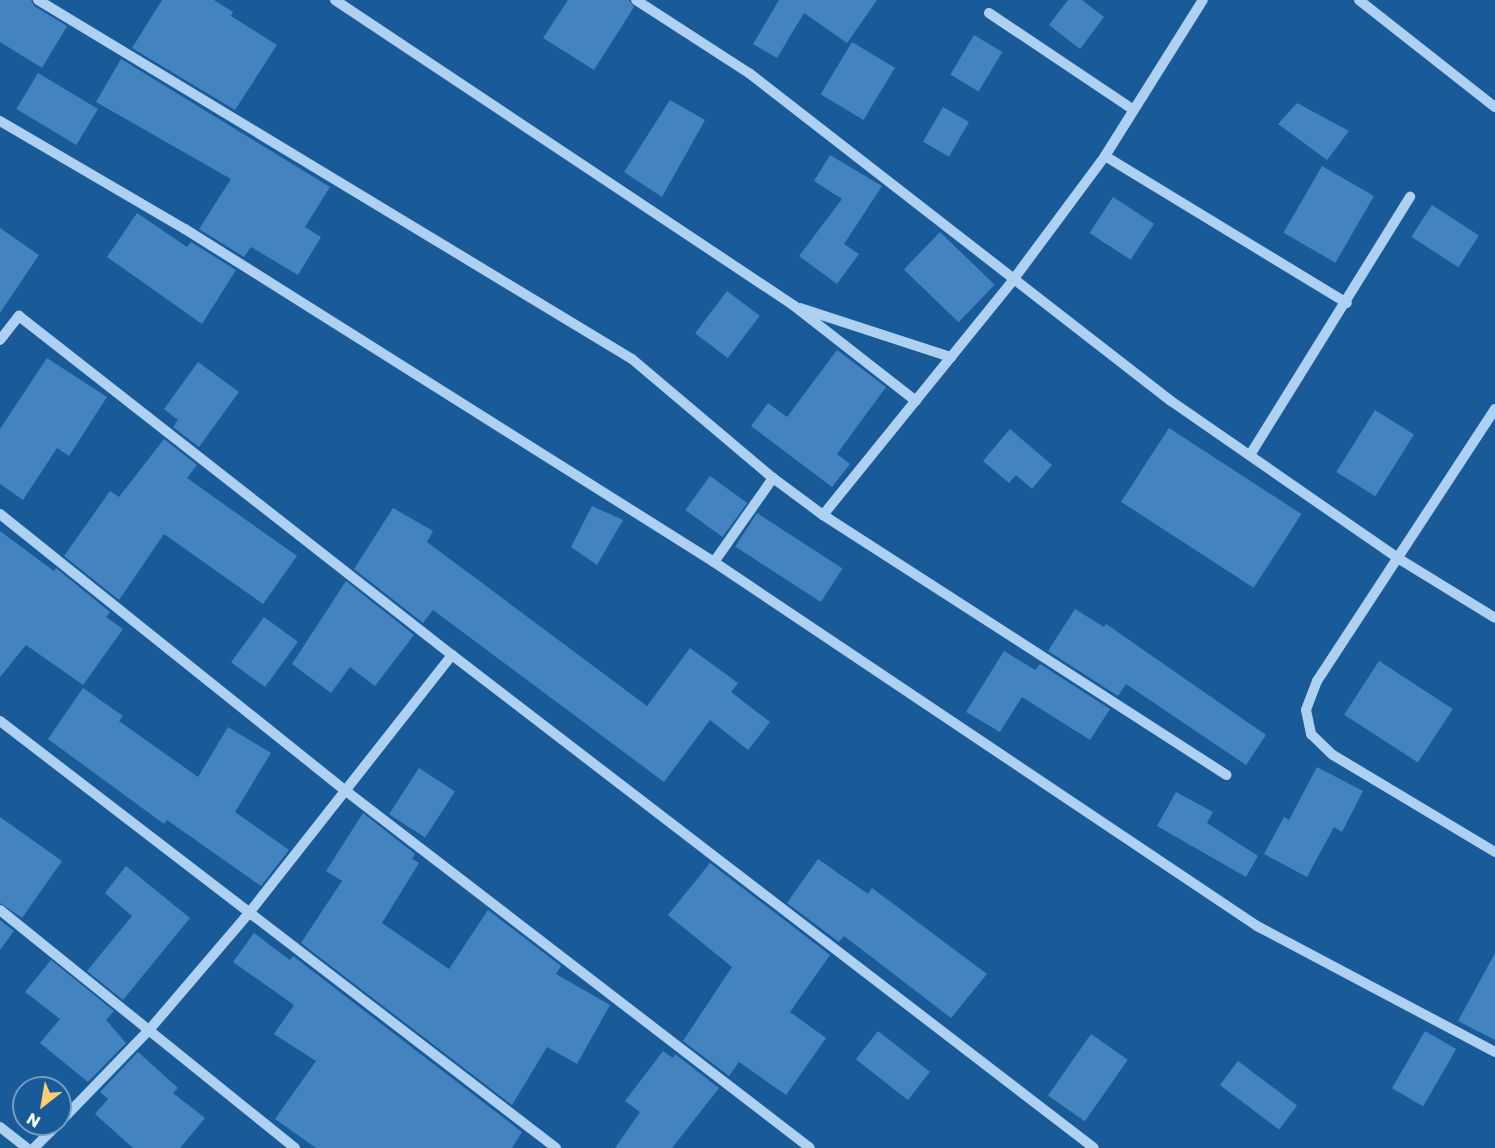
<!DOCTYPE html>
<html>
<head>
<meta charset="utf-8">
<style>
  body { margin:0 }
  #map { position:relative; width:1495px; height:1148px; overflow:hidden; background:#195a99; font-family:Poppins,sans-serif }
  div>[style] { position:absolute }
  .building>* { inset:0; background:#4283c0; transform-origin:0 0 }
  .minor>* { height:10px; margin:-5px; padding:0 5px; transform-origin:5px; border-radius:5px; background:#afd1f1 }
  span { translate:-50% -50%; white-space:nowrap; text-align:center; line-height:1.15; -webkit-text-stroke:4.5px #195a99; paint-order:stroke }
  .north { position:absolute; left:12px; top:1076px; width:60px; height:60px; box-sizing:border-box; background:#195a99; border:2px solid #759cc2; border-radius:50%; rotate:211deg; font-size:16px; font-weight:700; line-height:24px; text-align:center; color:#fff }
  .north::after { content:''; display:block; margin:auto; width:21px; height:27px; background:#ffcc6f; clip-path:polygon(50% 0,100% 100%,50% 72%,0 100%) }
</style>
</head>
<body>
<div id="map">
  <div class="building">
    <div style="clip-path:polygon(0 0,31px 0,34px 6px,67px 26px,42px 68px,0 42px)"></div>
    <div style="clip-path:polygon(162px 0,214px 0,233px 12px,231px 16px,277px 45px,235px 110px,132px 48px)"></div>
    <div style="clip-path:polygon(568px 0,629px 0,634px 7px,594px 70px,543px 38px)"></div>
    <div style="clip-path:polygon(779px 0,877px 0,847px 43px,804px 13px,777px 58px,753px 44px)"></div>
    <div style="clip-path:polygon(1068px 0,1082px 0,1104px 17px,1080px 49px,1049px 25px)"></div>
    <div style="left:974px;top:35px;width:33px;height:46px;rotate:31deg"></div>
    <div style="left:852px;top:42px;width:50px;height:61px;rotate:31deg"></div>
    <div style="clip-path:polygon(121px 59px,330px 187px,305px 227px,321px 237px,298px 275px,251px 247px,244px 257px,199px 229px,231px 179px,96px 102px)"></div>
    <div style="left:38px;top:73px;width:70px;height:42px;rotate:31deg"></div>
    <div style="clip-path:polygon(670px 100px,705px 120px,662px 197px,624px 172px)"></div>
    <div style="clip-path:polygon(1297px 103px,1349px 131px,1327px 160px,1278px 124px)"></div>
    <div style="left:943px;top:107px;width:30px;height:40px;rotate:30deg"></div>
    <div style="clip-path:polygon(830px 155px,882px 186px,844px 244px,859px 254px,837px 284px,799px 256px,842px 199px,814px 181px)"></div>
    <div style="left:1322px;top:166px;width:60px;height:77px;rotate:30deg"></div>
    <div style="left:1113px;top:197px;width:49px;height:43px;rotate:33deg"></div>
    <div style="left:1432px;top:205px;width:56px;height:38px;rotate:33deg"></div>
    <div style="clip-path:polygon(137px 213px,187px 247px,191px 242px,236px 270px,202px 324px,107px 257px)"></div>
    <div style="clip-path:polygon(0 228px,39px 255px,0 313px)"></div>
    <div style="left:940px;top:232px;width:76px;height:52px;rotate:44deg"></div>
    <div style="left:727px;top:291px;width:41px;height:53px;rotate:37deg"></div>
    <div style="clip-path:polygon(837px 350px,886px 387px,837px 454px,850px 464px,832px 487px,751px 426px,768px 403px,787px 417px)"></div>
    <div style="clip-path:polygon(47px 358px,107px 397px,69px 456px,57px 448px,23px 500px,0 484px,0 429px)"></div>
    <div style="clip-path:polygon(198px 362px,239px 392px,199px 447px,173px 427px,178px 420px,164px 409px)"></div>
    <div style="left:1375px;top:410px;width:46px;height:73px;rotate:32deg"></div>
    <div style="left:1169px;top:428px;width:158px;height:88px;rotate:33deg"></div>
    <div style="clip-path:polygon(1010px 429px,1052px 465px,1032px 489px,1016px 475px,1009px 483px,983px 461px)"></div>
    <div style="clip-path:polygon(164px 439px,197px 465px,187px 478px,297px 556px,263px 604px,164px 534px,119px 600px,64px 556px,110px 491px,119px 497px)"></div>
    <div style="left:710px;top:476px;width:46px;height:42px;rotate:36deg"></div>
    <div style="clip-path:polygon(592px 506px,623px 520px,597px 565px,571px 547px)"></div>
    <div style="clip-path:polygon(393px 508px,433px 531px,427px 542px,647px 706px,690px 648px,738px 683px,731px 692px,770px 722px,748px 750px,710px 720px,664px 782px,433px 610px,423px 623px,354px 569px)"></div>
    <div style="left:757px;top:513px;width:102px;height:40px;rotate:33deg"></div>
    <div style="clip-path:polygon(0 531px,54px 571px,56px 568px,110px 612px,106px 617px,123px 629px,83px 685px,26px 645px,0 677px)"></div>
    <div style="clip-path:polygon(346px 581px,414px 635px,375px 686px,350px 667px,331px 693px,292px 664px)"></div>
    <div style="clip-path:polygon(1075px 609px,1104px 627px,1106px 624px,1266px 735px,1246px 765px,1126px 684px,1118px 696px,1048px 651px)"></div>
    <div style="left:264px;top:617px;width:42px;height:56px;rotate:36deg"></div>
    <div style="clip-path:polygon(1004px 651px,1035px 670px,1040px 664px,1110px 709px,1090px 740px,1022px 697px,1000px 732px,966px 712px)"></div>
    <div style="left:1379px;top:661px;width:88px;height:64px;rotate:33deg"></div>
    <div style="clip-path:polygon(83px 688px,123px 716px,119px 721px,198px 777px,228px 727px,271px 753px,235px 812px,289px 850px,261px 886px,167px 820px,164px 824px,48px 739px)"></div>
    <div style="clip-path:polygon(1317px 767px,1363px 791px,1342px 832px,1334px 827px,1307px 877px,1264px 854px,1284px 817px,1289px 820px)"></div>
    <div style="left:419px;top:768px;width:43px;height:55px;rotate:33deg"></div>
    <div style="clip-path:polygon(1176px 792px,1213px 812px,1207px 823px,1258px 856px,1246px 877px,1157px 826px)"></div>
    <div style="clip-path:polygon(363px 813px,415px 854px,412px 859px,419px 863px,382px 923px,449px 969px,488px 910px,561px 966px,556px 974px,610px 1005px,577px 1064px,547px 1047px,512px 1105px,301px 943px,342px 881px,326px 871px)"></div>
    <div style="clip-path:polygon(0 817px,62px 861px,22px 918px,0 903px)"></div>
    <div style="clip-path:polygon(818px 859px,868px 894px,872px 888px,987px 974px,951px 1018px,844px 936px,839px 942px,787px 903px)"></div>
    <div style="clip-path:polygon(710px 863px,830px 955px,790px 1012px,826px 1038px,786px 1095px,739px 1062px,729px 1076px,683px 1041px,732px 967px,668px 915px)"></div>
    <div style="clip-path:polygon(126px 866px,190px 918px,123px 1000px,87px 971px,132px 916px,105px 893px)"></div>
    <div style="clip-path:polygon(0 920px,14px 931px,0 950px)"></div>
    <div style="clip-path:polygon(254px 933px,290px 960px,293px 956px,522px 1132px,512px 1148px,316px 1148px,275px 1119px,316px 1061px,274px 1034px,294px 1005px,233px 962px)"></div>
    <div style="clip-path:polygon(1495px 953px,1495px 1040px,1458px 1021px)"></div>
    <div style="clip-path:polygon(51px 960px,114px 1011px,106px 1020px,126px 1043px,88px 1082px,40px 1043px,60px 1019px,25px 992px)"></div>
    <div style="left:878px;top:1031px;width:66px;height:36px;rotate:38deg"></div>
    <div style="left:1425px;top:1031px;width:36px;height:66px;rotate:30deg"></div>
    <div style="left:1091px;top:1034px;width:45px;height:75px;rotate:35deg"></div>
    <div style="clip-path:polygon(663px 1051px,673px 1058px,675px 1054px,719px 1088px,672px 1148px,615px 1148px,640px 1112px,625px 1101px)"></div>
    <div style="clip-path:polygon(138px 1052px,178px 1088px,173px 1093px,205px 1118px,180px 1148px,133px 1148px,95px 1114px,108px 1099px,100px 1092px)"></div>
    <div style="left:1238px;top:1061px;width:74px;height:30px;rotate:37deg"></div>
  </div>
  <div class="minor">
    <div style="left:38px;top:0;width:694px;rotate:31.15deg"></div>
    <div style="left:632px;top:359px;width:185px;rotate:40.2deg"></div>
    <div style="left:335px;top:0;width:550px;rotate:33.66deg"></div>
    <div style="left:793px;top:305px;width:156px;rotate:38deg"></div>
    <div style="left:636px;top:0;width:135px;rotate:32.9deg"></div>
    <div style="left:749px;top:73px;width:534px;rotate:37.86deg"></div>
    <div style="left:1171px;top:401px;width:274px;rotate:34.7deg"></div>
    <div style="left:1396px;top:557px;width:116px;rotate:31.6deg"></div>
    <div style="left:1359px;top:0;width:173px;rotate:38.2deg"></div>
    <div style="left:989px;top:13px;width:174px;rotate:33.8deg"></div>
    <div style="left:0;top:121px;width:214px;rotate:30.3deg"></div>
    <div style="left:185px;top:229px;width:625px;rotate:32.19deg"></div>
    <div style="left:714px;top:562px;width:654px;rotate:33.84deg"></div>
    <div style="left:1257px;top:926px;width:269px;rotate:27.9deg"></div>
    <div style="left:1105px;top:156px;width:283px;rotate:31.3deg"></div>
    <div style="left:800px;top:308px;width:159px;rotate:18deg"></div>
    <div style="left:0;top:340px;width:31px;rotate:-52deg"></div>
    <div style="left:19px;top:316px;width:550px;rotate:38.06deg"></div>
    <div style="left:452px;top:655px;width:328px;rotate:128.2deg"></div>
    <div style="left:249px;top:913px;width:154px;rotate:130.5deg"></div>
    <div style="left:149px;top:1030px;width:128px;rotate:134.1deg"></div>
    <div style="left:1495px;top:409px;width:325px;rotate:123.2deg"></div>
    <div style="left:1317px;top:681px;width:31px;rotate:111deg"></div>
    <div style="left:1306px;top:710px;width:25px;rotate:78deg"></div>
    <div style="left:1311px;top:734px;width:30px;rotate:44deg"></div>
    <div style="left:1333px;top:755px;width:189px;rotate:30.9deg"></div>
    <div style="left:1250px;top:455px;width:304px;rotate:-58.2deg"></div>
    <div style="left:0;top:514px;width:443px;rotate:38.7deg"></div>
    <div style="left:346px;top:791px;width:585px;rotate:37.57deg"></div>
    <div style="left:823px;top:515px;width:302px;rotate:-51deg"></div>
    <div style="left:1013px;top:280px;width:154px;rotate:-53.4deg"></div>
    <div style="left:1105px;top:156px;width:184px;rotate:-57.9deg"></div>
    <div style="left:714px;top:562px;width:103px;rotate:-54.9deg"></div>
    <div style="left:773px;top:478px;width:62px;rotate:36.5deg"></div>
    <div style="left:823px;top:515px;width:480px;rotate:32.8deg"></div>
    <div style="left:452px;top:655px;width:809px;rotate:37.52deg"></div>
    <div style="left:0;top:721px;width:701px;rotate:37.52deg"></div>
    <div style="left:0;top:910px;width:379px;rotate:38.9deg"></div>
    <div style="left:0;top:1127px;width:34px;rotate:38deg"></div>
    <div style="left:34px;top:1148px;width:34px;rotate:-45deg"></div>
  </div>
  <div class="north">N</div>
</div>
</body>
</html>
